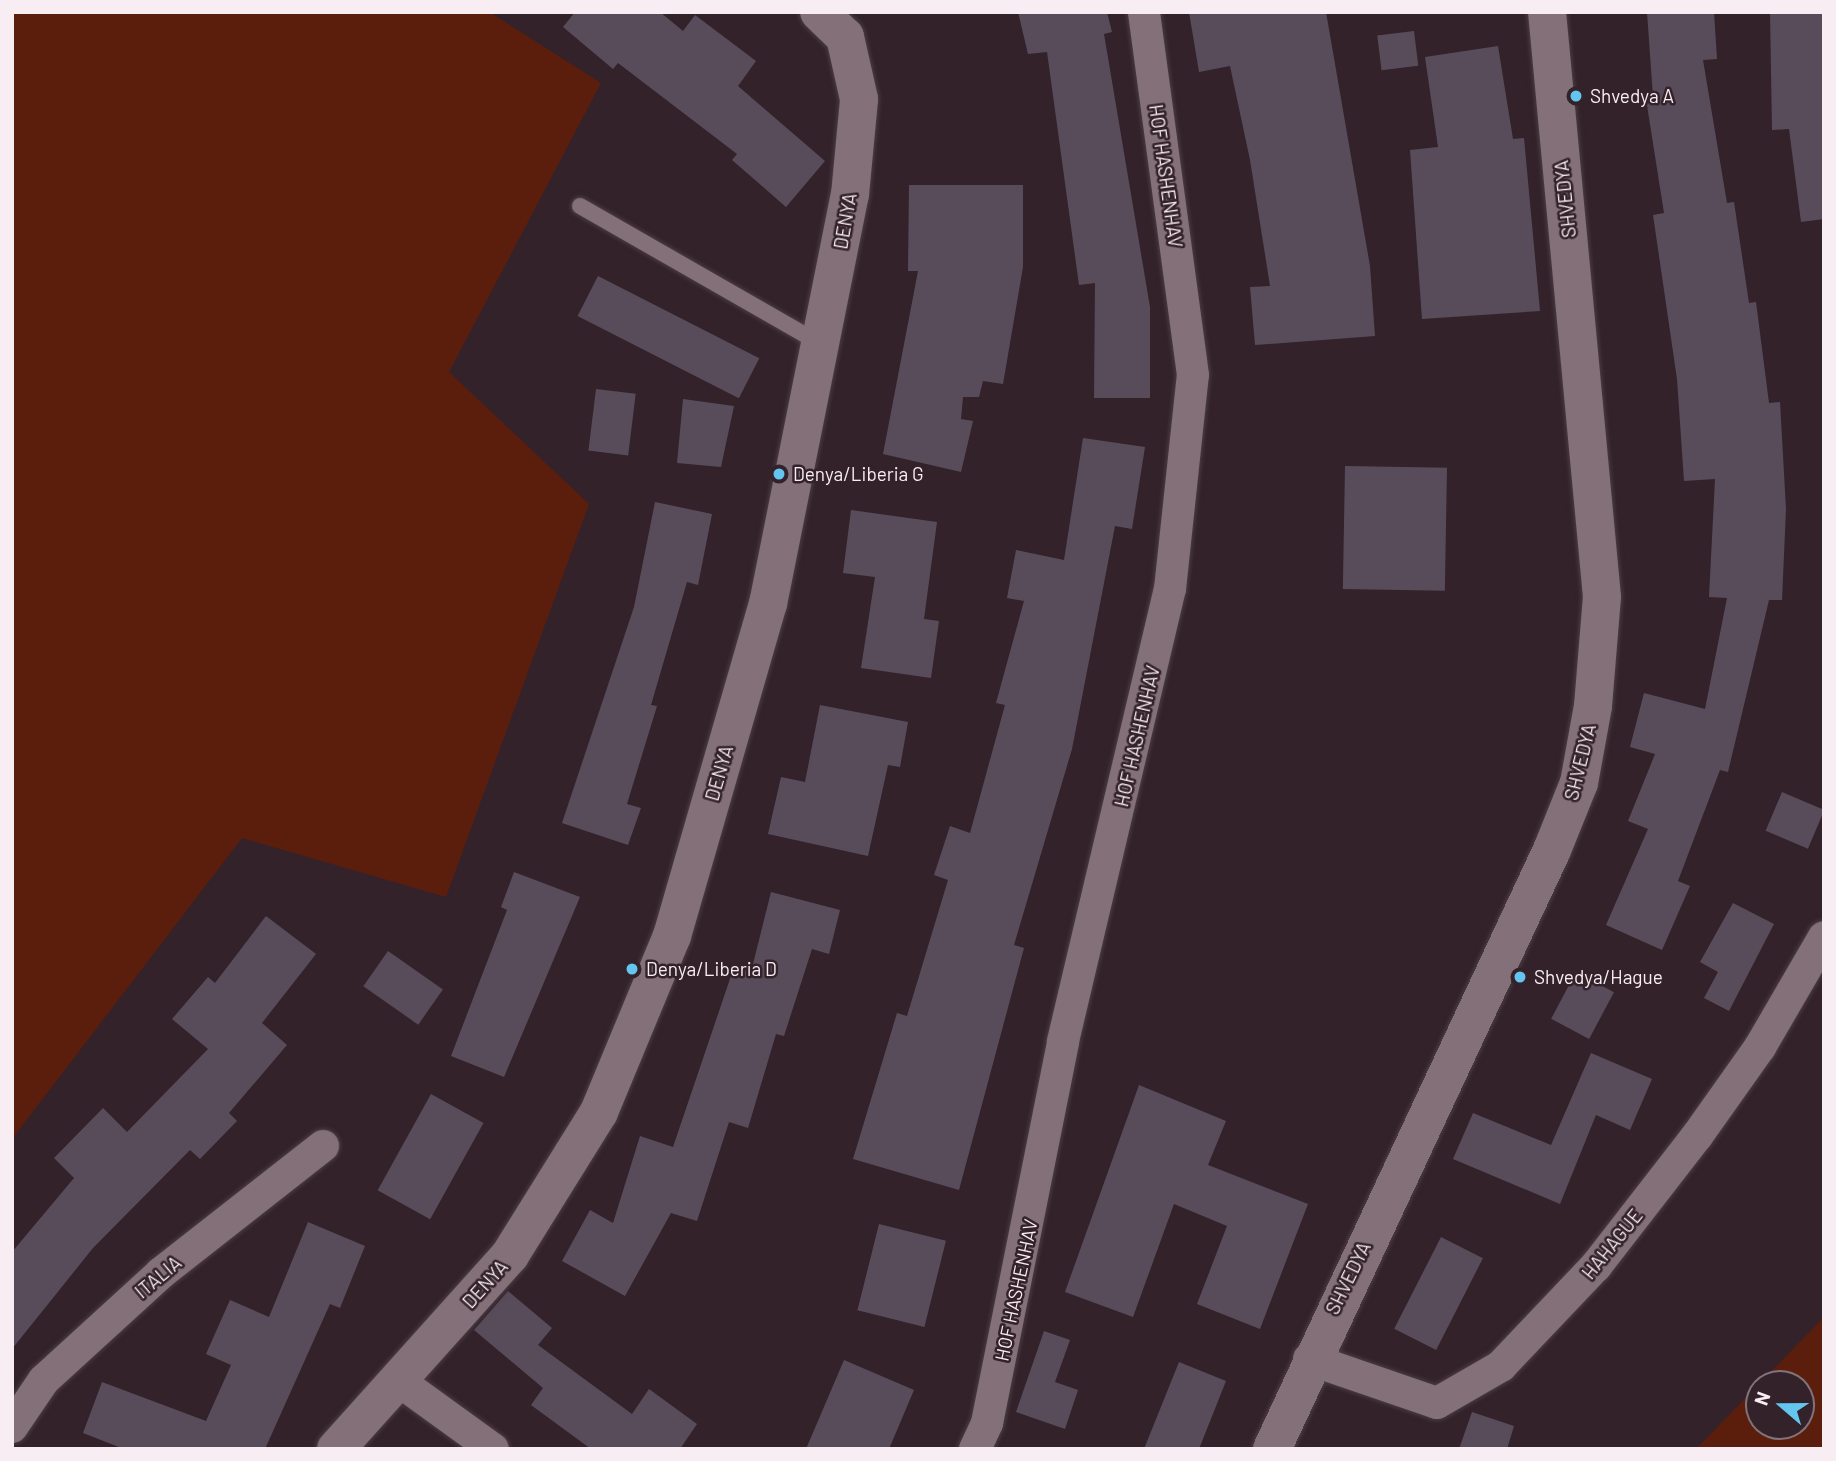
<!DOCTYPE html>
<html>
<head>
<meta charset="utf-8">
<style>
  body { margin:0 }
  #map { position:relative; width:1836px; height:1461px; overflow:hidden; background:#33222a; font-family:Barlow,sans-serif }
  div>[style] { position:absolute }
  .green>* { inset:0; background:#5b1e0d }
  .building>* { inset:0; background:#594c5a; transform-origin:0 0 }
  .roads { filter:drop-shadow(0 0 2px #4b3d44) drop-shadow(0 0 2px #4b3d44) }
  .service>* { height:16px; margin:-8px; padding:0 8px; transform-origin:8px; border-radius:8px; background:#837079 }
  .minor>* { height:32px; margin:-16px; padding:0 16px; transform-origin:16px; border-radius:16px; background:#837079 }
  .tertiary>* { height:38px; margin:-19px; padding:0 19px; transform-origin:19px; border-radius:19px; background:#837079 }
  .dots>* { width:19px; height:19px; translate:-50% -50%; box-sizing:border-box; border:4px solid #33222a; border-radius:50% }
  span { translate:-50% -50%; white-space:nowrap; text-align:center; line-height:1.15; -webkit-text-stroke:5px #33222a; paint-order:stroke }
  .poi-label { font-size:19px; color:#f8edf2 }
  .left { translate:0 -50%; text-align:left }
  .street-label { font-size:19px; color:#f8edf2 }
  .frame { position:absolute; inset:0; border:14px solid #f8edf2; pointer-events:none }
  .north { position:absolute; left:1745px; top:1370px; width:70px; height:70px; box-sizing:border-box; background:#33222a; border:2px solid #82737a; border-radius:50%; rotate:290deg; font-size:19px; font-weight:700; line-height:28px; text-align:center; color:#f8edf2 }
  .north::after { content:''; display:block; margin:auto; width:24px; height:32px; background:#64c5ee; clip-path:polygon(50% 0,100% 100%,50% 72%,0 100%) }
</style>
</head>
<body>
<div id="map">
  <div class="green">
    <div style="clip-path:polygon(12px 12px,489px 12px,601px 83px,449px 372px,589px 504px,446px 897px,242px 838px,12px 1139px)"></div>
    <div style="clip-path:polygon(evenodd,1824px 1317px,1824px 1449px,1696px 1449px,1824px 1317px,1759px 1384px,1801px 1384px,1801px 1426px,1759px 1426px,1759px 1384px)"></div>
  </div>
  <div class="building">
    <div style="clip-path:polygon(575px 12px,660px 12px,683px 31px,695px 15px,756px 61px,738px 86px,825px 161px,786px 207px,732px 160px,737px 154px,618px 63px,613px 69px,563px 27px)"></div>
    <div style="clip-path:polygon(1018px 12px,1107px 12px,1112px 32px,1104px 34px,1150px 307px,1150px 398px,1094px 398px,1095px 283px,1079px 285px,1047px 52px,1028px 54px)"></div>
    <div style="clip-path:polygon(1189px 12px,1326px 12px,1370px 266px,1375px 336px,1255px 345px,1250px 287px,1270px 286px,1250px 160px,1230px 66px,1199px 72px)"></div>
    <div style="clip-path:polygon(1647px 12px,1714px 12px,1717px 59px,1703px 60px,1727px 203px,1734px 202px,1749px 303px,1756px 302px,1769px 403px,1780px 402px,1786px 509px,1782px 600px,1769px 600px,1728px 772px,1720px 770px,1678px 881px,1690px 886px,1662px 950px,1606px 925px,1648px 829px,1628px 821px,1655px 754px,1630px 747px,1644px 693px,1705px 709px,1727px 598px,1709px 597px,1715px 479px,1684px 481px,1677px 379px,1653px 215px,1664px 213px,1646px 99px,1653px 97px)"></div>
    <div style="clip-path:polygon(1770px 12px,1824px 12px,1824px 219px,1801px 222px,1789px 129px,1772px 130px)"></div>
    <div style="left:1414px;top:31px;width:35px;height:37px;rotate:83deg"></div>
    <div style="clip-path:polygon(1498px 46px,1513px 139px,1524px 138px,1540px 311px,1422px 319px,1410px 150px,1438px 147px,1425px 57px)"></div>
    <div style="clip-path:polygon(909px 185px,1023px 185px,1023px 267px,1003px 384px,983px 381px,979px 397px,963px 397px,961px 419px,973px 421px,961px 472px,883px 454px,918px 271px,908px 271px)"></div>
    <div style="left:598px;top:276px;width:181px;height:45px;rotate:27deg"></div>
    <div style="left:596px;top:389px;width:40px;height:62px;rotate:7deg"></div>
    <div style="clip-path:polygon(683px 399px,734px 406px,721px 467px,677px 463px)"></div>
    <div style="clip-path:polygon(1083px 438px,1145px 447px,1132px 529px,1115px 526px,1072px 749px,1014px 945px,1024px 948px,959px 1190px,853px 1159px,897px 1013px,907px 1016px,948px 880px,934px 875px,950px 826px,970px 833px,1005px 705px,996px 703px,1024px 601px,1007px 598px,1016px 550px,1064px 560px)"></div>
    <div style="left:1345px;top:466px;width:102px;height:123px;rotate:1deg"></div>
    <div style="clip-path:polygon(655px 502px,712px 514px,698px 585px,687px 582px,651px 705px,657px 706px,627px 804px,641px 808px,628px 845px,562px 823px,634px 607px)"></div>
    <div style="clip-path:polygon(851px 510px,937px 522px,924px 619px,939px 621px,931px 678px,861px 668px,875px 577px,843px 573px)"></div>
    <div style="clip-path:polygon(820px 705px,908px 722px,900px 767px,888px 765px,868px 856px,768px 834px,781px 777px,805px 782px)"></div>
    <div style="left:1782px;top:792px;width:46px;height:42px;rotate:23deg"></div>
    <div style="clip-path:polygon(514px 872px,580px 897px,504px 1077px,451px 1056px,507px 910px,501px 907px)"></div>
    <div style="clip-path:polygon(771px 892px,840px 910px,829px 954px,812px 949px,784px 1036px,776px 1034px,748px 1128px,729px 1122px,697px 1221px,671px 1213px,625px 1296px,562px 1261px,590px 1210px,613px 1223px,640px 1136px,673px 1147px,734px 967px,751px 972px)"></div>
    <div style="clip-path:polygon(1733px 903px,1774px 924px,1729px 1011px,1704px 998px,1718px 972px,1700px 962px)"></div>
    <div style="clip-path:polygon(266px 916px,316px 954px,262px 1023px,287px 1045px,229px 1113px,237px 1121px,200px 1159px,190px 1150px,93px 1248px,12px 1349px,12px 1252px,74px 1178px,54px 1158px,103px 1108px,127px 1132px,208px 1049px,172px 1019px,208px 977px,215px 983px)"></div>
    <div style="left:388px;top:951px;width:67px;height:43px;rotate:35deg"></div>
    <div style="left:1576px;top:972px;width:43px;height:53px;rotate:28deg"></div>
    <div style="clip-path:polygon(1591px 1053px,1652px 1079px,1630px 1130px,1596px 1115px,1560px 1204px,1453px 1159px,1473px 1113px,1551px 1145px)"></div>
    <div style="clip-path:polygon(1139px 1085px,1226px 1121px,1208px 1165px,1308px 1204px,1260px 1329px,1197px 1304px,1227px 1226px,1174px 1204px,1133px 1317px,1065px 1292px)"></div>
    <div style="left:431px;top:1094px;width:60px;height:110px;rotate:29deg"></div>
    <div style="clip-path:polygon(308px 1222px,365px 1246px,340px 1308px,330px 1304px,265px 1449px,124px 1449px,83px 1433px,102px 1382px,206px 1421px,231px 1365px,206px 1354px,230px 1300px,269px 1317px)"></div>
    <div style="left:879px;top:1224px;width:69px;height:89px;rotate:14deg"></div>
    <div style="left:1441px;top:1237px;width:47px;height:103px;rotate:27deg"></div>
    <div style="clip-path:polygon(508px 1291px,552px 1328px,538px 1345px,632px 1414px,649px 1389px,697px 1424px,680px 1449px,591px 1449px,531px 1405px,543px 1388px,474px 1330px)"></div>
    <div style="clip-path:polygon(1044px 1331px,1070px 1340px,1055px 1382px,1078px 1390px,1065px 1429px,1016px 1412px)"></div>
    <div style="clip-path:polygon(844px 1360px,914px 1390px,889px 1449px,806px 1449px)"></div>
    <div style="clip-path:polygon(1179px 1362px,1226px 1381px,1199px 1449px,1144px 1449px)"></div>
    <div style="clip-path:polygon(1472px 1412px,1514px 1426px,1507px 1449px,1459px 1449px)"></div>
  </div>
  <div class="roads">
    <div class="service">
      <div style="left:580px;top:206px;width:275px;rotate:29.8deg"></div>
    </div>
    <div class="minor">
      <div style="left:1309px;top:1359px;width:135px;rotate:19deg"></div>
      <div style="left:1437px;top:1403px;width:74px;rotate:-30deg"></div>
      <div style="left:1501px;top:1366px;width:138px;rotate:-46.5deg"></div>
      <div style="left:1596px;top:1266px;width:165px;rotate:-52.2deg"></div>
      <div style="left:1697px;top:1136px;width:109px;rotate:-54.7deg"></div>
      <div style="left:1760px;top:1047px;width:127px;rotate:-59.8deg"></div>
      <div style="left:399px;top:1381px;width:116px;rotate:35.9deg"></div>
      <div style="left:12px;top:1427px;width:57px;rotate:-55.8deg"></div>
      <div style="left:44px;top:1380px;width:159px;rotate:-42.4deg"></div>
      <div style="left:161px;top:1273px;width:206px;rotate:-38.1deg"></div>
      <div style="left:975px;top:1449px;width:29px;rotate:-65deg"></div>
      <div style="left:987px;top:1423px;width:389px;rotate:-78.7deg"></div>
      <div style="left:1063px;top:1041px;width:464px;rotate:-76.7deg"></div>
      <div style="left:1170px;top:589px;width:215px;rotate:-83.9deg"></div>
      <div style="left:1193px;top:375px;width:366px;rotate:-97.7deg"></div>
    </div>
    <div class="tertiary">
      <div style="left:336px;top:1449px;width:261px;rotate:-48.1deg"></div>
      <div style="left:510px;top:1255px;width:168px;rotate:-58.1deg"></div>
      <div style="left:599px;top:1112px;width:191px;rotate:-67.5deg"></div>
      <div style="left:672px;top:936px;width:346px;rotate:-73.9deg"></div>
      <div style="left:768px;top:604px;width:417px;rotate:-78.7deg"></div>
      <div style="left:850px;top:195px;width:96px;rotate:-84.6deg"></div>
      <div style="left:859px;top:99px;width:64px;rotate:-102.7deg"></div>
      <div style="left:845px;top:37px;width:36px;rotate:-136deg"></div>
      <div style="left:1272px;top:1449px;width:661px;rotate:-64.95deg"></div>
      <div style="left:1552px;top:850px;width:72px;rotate:-68.1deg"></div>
      <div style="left:1579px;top:783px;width:78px;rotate:-79.7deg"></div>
      <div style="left:1593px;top:706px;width:109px;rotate:-85.3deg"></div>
      <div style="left:1602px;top:597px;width:588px;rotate:-95.37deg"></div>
    </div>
  </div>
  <div class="dots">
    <div style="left:1576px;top:96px;background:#64c5ee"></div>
    <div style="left:779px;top:474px;background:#64c5ee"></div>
    <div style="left:632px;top:969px;background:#64c5ee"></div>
    <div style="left:1520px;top:977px;background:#64c5ee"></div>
  </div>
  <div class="poi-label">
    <span class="left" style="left:1590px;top:96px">Shvedya A</span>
    <span class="left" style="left:793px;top:474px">Denya/Liberia G</span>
    <span class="left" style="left:646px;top:969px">Denya/Liberia D</span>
    <span class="left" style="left:1534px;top:977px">Shvedya/Hague</span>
  </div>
  <div class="street-label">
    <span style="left:1166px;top:176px;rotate:82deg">HOF HASHENHAV</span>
    <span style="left:1565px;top:199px;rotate:-96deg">SHVEDYA</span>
    <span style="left:845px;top:221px;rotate:-80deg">DENYA</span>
    <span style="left:1137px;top:736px;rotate:-77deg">HOF HASHENHAV</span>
    <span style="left:1580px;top:762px;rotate:-76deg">SHVEDYA</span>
    <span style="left:719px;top:773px;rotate:-74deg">DENYA</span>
    <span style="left:1612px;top:1244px;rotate:-51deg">HAHAGUE</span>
    <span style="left:158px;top:1277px;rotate:-40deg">ITALIA</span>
    <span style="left:1348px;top:1278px;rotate:-64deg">SHVEDYA</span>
    <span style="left:485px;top:1284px;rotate:-48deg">DENYA</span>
    <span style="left:1016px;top:1290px;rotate:-78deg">HOF HASHENHAV</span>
  </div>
  <div class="frame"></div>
  <div class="north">N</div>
</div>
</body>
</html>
